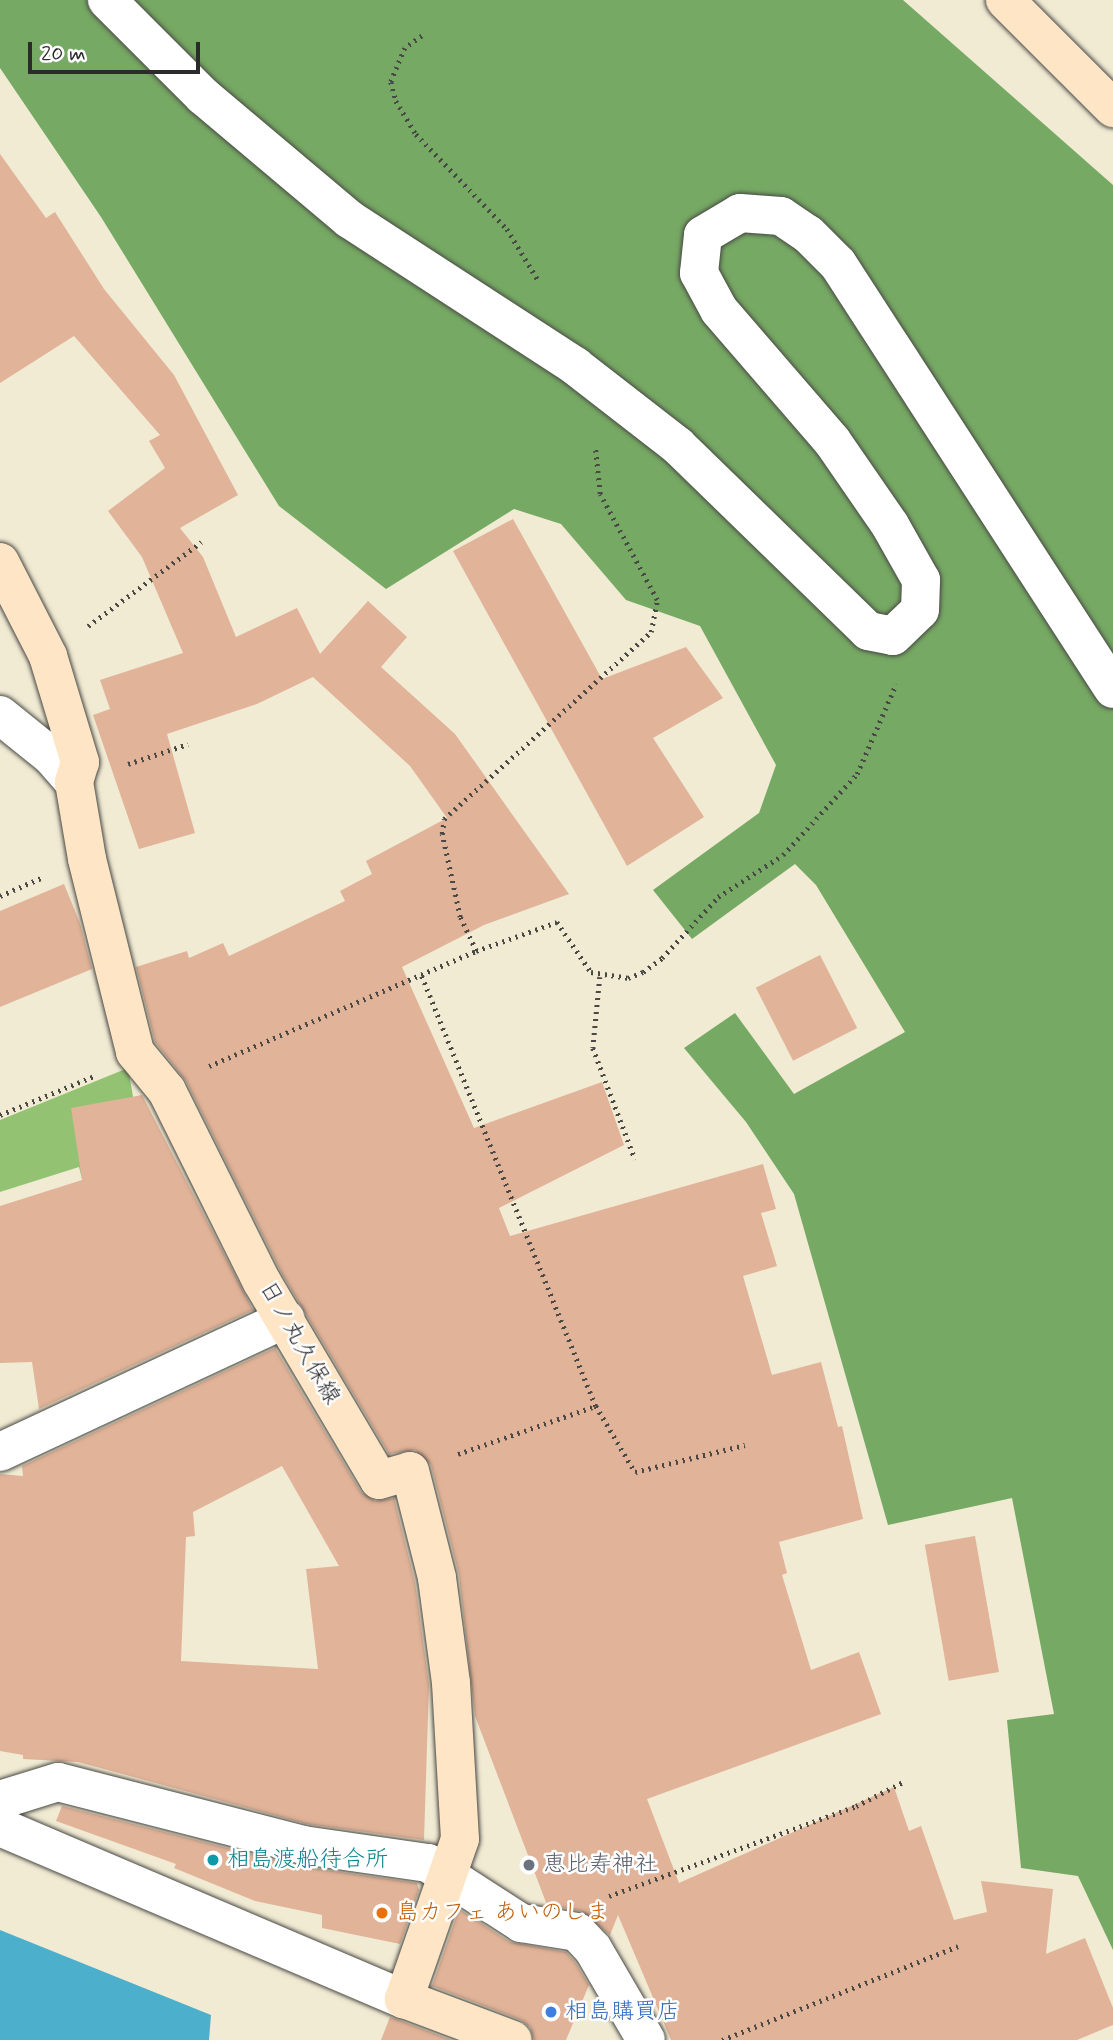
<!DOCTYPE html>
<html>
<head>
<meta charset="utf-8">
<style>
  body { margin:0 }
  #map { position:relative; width:1113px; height:2040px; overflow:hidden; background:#f1ebd4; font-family:Mynerve,"Klee One",sans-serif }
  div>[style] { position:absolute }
  .green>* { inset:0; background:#93c372 }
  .forest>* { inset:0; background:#76a964 }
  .water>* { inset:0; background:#4cb0cc }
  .building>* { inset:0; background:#e1b398; transform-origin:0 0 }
  .path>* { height:4.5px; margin-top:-2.25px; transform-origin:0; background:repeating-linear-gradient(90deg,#494844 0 2px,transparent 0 7px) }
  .roads { filter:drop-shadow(0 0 2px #494844) drop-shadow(0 0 2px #494844) }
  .minor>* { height:38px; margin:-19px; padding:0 19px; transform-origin:19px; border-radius:19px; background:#fff }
  .secondary>* { height:38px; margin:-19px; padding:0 19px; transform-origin:19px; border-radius:19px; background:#fde5c5 }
  .dots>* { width:19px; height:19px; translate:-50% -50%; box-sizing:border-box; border:4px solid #fff; border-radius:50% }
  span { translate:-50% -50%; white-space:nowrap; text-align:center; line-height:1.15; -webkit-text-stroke:5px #fff; paint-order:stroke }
  .street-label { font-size:23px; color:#2b2b2b }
  .culture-label { font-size:23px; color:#0d838f }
  .left { translate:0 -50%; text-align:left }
  .worship-label { font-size:23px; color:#5b616d }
  .food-label { font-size:23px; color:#c56008 }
  .shop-label { font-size:23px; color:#366cbe }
  .scale { position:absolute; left:28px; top:42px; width:172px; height:32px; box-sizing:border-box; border:4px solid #2b2b2b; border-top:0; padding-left:9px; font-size:21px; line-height:24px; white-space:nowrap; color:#2b2b2b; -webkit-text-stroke:5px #fff; paint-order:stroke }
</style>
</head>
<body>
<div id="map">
  <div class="green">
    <div style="clip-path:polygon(128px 1068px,148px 1181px,91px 1215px,79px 1167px,0 1192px,0 1120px)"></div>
  </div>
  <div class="forest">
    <div style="clip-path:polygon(0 0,903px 0,1113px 185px,1113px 1950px,1078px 1876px,1021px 1868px,1007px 1720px,1054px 1714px,1012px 1498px,888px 1525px,794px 1194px,746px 1122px,684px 1048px,735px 1013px,794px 1094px,905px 1032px,816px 885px,795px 864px,692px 939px,653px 890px,759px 813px,776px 765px,700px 626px,626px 600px,561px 524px,514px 509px,386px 589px,279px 506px,101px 217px,0 68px)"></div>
  </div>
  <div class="water">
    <div style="clip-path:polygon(0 1930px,211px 2015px,209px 2040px,0 2040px)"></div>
  </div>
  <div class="building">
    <div style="clip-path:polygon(0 154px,46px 218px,55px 212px,104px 289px,174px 375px,238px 495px,180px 528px,203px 557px,236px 637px,297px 608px,320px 654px,368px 601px,407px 637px,381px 667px,455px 734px,569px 894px,484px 925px,402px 967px,474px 1128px,602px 1082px,624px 1145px,499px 1208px,510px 1236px,763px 1164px,776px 1209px,761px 1213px,777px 1266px,743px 1276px,772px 1375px,821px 1362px,838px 1427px,842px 1426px,863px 1519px,779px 1542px,787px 1573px,782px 1575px,811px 1670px,859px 1652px,881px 1714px,647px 1799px,679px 1883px,894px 1787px,909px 1831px,921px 1826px,954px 1920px,987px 1912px,981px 1881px,1053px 1889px,1046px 1954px,1085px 1938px,1113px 2008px,1113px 2025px,1077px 2040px,671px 2040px,618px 1915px,610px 1935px,581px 1911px,547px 1905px,475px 1716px,459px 1575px,431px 1465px,415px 1450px,389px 1454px,281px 1272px,186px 1081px,155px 1042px,136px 967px,187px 951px,189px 958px,223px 943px,229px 956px,345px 901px,340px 891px,372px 874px,366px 861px,447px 818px,410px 766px,313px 677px,257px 704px,167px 734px,195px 833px,139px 849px,93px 715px,110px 709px,100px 680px,183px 653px,142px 557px,108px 511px,165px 468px,149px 441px,160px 435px,74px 336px,0 383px)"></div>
    <div style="clip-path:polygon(513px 519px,602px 679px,686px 647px,723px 698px,653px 738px,704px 817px,627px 866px,453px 551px)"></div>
    <div style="clip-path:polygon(64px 884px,80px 923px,92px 969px,0 1007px,0 911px)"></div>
    <div style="left:820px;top:955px;width:82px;height:72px;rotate:63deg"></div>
    <div style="clip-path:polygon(142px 1095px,253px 1310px,39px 1409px,32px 1362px,0 1363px,0 1206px,82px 1180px,71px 1108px)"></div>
    <div style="clip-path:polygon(evenodd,275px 1348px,361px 1492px,375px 1501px,394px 1498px,415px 1582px,429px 1685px,424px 1840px,307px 1824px,78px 1762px,23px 1759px,23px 1755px,0 1751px,0 1474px,23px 1476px,22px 1466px,275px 1348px,282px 1466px,339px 1566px,306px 1569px,318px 1669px,181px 1661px,186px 1537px,195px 1536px,193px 1512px,282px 1466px)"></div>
    <div style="left:975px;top:1536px;width:138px;height:51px;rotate:80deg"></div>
    <div style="clip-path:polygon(62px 1806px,298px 1866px,417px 1883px,419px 1890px,400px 1944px,322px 1928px,322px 1915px,255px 1901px,174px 1868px,176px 1864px,56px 1821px)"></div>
    <div style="clip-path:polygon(459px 1909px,510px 1942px,566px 1952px,575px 1962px,589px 1985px,566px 2040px,534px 2040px,530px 2027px,521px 2020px,432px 1986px)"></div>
    <div style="clip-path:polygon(390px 2017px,396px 2019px,451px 2040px,381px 2040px)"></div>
  </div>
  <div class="path">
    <div style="left:422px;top:36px;width:21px;rotate:145deg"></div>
    <div style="left:405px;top:48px;width:21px;rotate:113deg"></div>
    <div style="left:397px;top:67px;width:16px;rotate:112deg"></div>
    <div style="left:391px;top:82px;width:20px;rotate:75deg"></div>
    <div style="left:396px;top:101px;width:39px;rotate:59deg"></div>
    <div style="left:416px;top:134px;width:132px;rotate:46.2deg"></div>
    <div style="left:507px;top:229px;width:60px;rotate:58.7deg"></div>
    <div style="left:88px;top:626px;width:141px;rotate:-36.6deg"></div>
    <div style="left:128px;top:764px;width:63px;rotate:-18.4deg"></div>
    <div style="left:0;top:896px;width:45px;rotate:-23.7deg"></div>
    <div style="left:476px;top:951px;width:38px;rotate:-115deg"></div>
    <div style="left:460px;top:917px;width:85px;rotate:-102.2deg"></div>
    <div style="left:442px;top:834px;width:15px;rotate:-82deg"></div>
    <div style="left:444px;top:819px;width:279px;rotate:-42.1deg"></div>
    <div style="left:651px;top:632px;width:33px;rotate:-79deg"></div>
    <div style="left:657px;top:600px;width:120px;rotate:-118.3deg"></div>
    <div style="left:600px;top:494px;width:48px;rotate:-95.9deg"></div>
    <div style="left:422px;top:976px;width:464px;rotate:68deg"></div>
    <div style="left:596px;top:1406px;width:77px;rotate:59.4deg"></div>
    <div style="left:635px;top:1472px;width:113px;rotate:-13.8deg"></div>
    <div style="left:600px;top:977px;width:71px;rotate:95.6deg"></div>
    <div style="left:593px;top:1048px;width:119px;rotate:69.3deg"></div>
    <div style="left:209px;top:1066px;width:291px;rotate:-23.3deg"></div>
    <div style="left:476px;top:951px;width:86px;rotate:-19.7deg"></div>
    <div style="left:557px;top:922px;width:60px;rotate:55.8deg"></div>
    <div style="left:591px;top:972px;width:37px;rotate:9deg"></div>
    <div style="left:628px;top:978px;width:16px;rotate:-22deg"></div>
    <div style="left:643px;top:972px;width:24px;rotate:-36deg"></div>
    <div style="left:662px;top:958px;width:83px;rotate:-47.4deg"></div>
    <div style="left:718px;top:897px;width:77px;rotate:-32.9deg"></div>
    <div style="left:783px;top:855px;width:110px;rotate:-47.6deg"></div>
    <div style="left:857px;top:774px;width:98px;rotate:-66.6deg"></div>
    <div style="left:0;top:1115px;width:102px;rotate:-22.5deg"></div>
    <div style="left:458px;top:1454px;width:146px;rotate:-19.2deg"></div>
    <div style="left:609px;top:1896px;width:263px;rotate:-20deg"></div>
    <div style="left:856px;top:1806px;width:55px;rotate:-27deg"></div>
    <div style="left:722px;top:2040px;width:254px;rotate:-21.7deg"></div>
  </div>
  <div class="roads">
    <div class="minor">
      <div style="left:107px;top:0;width:136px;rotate:45deg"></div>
      <div style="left:203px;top:96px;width:191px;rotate:40.1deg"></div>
      <div style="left:349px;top:219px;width:270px;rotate:33deg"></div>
      <div style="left:575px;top:366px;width:130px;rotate:37.8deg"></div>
      <div style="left:678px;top:446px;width:265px;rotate:44.2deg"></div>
      <div style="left:868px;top:631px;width:25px;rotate:11deg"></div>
      <div style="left:893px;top:636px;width:37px;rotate:-44deg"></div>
      <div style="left:920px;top:610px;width:30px;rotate:-88deg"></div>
      <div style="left:921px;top:580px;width:63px;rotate:-119.4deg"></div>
      <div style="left:890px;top:525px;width:102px;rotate:-124.6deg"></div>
      <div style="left:832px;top:441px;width:173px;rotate:-130.8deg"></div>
      <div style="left:719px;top:310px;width:42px;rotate:-118.4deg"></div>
      <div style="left:699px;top:273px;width:38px;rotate:-84deg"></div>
      <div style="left:703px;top:235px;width:43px;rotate:-30.7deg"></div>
      <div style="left:740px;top:213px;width:41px;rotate:4.2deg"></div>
      <div style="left:781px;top:216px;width:32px;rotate:34deg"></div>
      <div style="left:808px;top:234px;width:42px;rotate:45deg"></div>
      <div style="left:838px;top:264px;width:506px;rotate:57.09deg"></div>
      <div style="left:0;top:715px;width:67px;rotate:38.9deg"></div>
      <div style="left:52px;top:757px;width:33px;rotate:49deg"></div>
      <div style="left:0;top:1452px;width:315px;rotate:-25deg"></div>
      <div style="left:0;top:1800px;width:61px;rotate:-17.2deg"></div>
      <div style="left:58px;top:1782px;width:253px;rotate:14.4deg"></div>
      <div style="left:303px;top:1845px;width:126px;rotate:8.2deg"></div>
      <div style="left:428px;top:1863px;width:111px;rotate:32.8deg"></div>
      <div style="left:521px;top:1923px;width:57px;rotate:9.1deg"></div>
      <div style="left:577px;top:1932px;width:23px;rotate:47deg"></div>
      <div style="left:593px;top:1949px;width:105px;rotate:59.8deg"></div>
      <div style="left:0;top:1827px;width:439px;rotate:23.1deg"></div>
    </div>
    <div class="secondary">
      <div style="left:1005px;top:0;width:153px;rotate:45deg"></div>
      <div style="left:0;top:562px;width:106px;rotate:62.9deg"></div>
      <div style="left:48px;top:656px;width:111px;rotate:73.2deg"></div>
      <div style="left:80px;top:762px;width:21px;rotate:107deg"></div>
      <div style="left:74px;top:782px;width:78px;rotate:80.4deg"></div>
      <div style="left:87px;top:859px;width:199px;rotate:76deg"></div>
      <div style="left:135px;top:1052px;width:50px;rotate:50.6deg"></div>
      <div style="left:167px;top:1091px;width:213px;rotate:63.6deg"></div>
      <div style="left:262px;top:1282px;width:230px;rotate:59.4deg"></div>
      <div style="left:379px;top:1480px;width:32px;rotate:-16deg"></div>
      <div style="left:410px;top:1471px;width:110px;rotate:75.8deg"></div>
      <div style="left:437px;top:1578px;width:106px;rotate:82.4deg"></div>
      <div style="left:451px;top:1683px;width:156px;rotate:86.7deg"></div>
      <div style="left:460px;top:1839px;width:170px;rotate:109.3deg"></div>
      <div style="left:404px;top:1999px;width:116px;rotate:20.6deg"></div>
    </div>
  </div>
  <div class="dots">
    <div style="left:213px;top:1860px;background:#0f9aa8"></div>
    <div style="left:529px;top:1865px;background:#6b7280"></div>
    <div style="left:382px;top:1913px;background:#e8710a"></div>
    <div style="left:551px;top:2012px;background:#3f7fe0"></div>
  </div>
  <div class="street-label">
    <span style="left:299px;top:1343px;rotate:60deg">日ノ丸久保線</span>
  </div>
  <div class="culture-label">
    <span class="left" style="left:227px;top:1860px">相島渡船待合所</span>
  </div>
  <div class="worship-label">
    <span class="left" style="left:543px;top:1865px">恵比寿神社</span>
  </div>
  <div class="food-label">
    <span class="left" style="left:396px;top:1913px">島カフェ あいのしま</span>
  </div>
  <div class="shop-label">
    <span class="left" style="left:565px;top:2012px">相島購買店</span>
  </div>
  <div class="scale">20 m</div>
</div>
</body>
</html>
